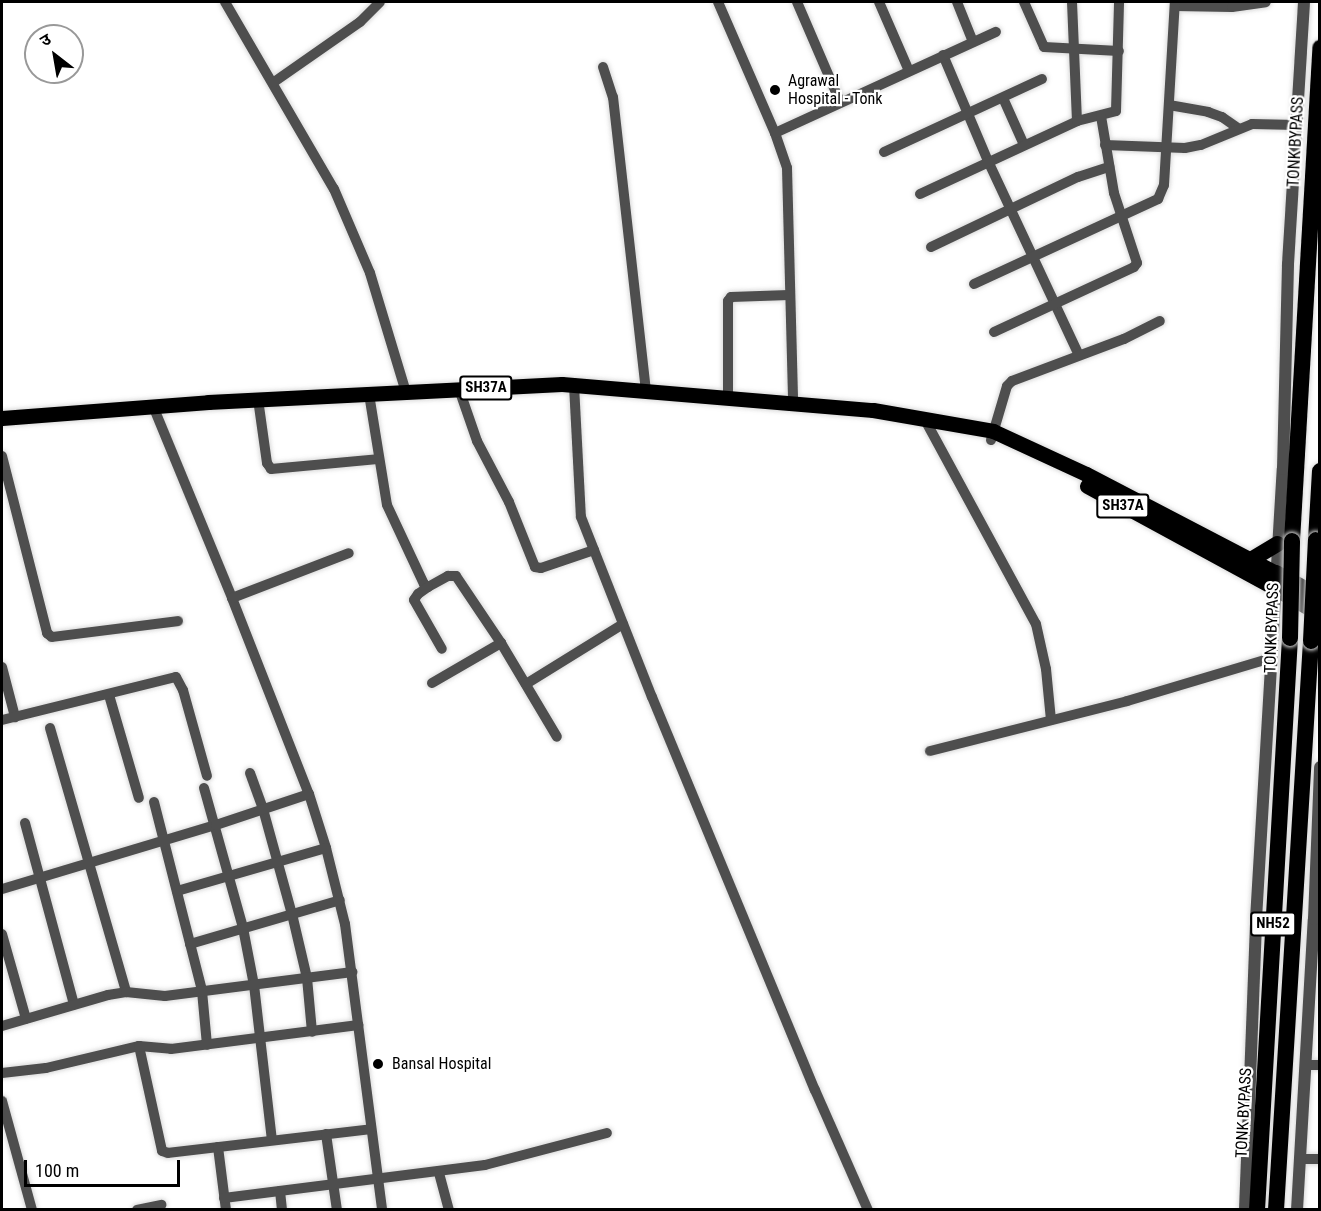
<!DOCTYPE html>
<html>
<head>
<meta charset="utf-8">
<style>
  body { margin:0 }
  #map { position:relative; width:1321px; height:1211px; overflow:hidden; background:#fff; font-family:"Roboto Condensed","Noto Sans Devanagari",sans-serif }
  div>[style] { position:absolute }
  .roads { filter:drop-shadow(0 0 2px #dbdbdb) drop-shadow(0 0 2px #dbdbdb) }
  .minor>* { height:10px; margin:-5px; padding:0 5px; transform-origin:5px; border-radius:5px; background:#4e4e4e }
  .tertiary>* { height:12px; margin:-6px; padding:0 6px; transform-origin:6px; border-radius:6px; background:#4e4e4e }
  .primary>* { height:15px; margin:-7.5px; padding:0 7.5px; transform-origin:7.5px; border-radius:7.5px; background:#000 }
  .trunk>* { height:16px; margin:-8px; padding:0 8px; transform-origin:8px; border-radius:8px; background:#000 }
  .bridges { filter:drop-shadow(0 0 2px #dbdbdb) drop-shadow(0 0 2px #dbdbdb) }
  .trunk-bridge>* { height:16px; margin:-8px; padding:0 8px; transform-origin:8px; border-radius:8px; background:#000 }
  .dots>* { width:16px; height:16px; translate:-50% -50%; box-sizing:border-box; border:3px solid #fff; border-radius:50% }
  span { translate:-50% -50%; white-space:nowrap; text-align:center; line-height:1.15; -webkit-text-stroke:4.5px #fff; paint-order:stroke }
  .shield-label span { padding:2px 4px; background:#fff; border:2px solid; border-radius:4px; -webkit-text-stroke-width:0 }
  .shield-label { font-size:15px; color:#000; font-weight:700 }
  .poi-label { font-size:16px; color:#000 }
  .left { translate:0 -50%; text-align:left }
  .street-label { font-size:16px; color:#000 }
  .frame { position:absolute; inset:0; border:3px solid #000; pointer-events:none }
  .north { position:absolute; left:24px; top:24px; width:60px; height:60px; box-sizing:border-box; background:#fff; border:2px solid #999; border-radius:50%; rotate:329deg; font-size:16px; font-weight:700; line-height:24px; text-align:center; color:#000 }
  .north::after { content:''; display:block; margin:auto; width:21px; height:27px; background:#000; clip-path:polygon(50% 0,100% 100%,50% 72%,0 100%) }
  .scale { position:absolute; left:24px; top:1160px; width:156px; height:27px; box-sizing:border-box; border:3px solid #000; border-top:0; padding-left:8px; font-size:18px; line-height:21px; white-space:nowrap; color:#000; -webkit-text-stroke:4px #fff; paint-order:stroke }
</style>
</head>
<body>
<div id="map">
  <div class="roads">
    <div class="minor">
      <div style="left:225px;top:2px;width:216px;rotate:59.8deg"></div>
      <div style="left:334px;top:189px;width:91px;rotate:66.8deg"></div>
      <div style="left:370px;top:273px;width:124px;rotate:73.2deg"></div>
      <div style="left:718px;top:2px;width:143px;rotate:66.5deg"></div>
      <div style="left:775px;top:133px;width:37px;rotate:71deg"></div>
      <div style="left:787px;top:168px;width:235px;rotate:88.5deg"></div>
      <div style="left:797px;top:2px;width:109px;rotate:66.7deg"></div>
      <div style="left:879px;top:2px;width:75px;rotate:66.5deg"></div>
      <div style="left:957px;top:2px;width:43px;rotate:68.2deg"></div>
      <div style="left:1024px;top:2px;width:49px;rotate:66deg"></div>
      <div style="left:1044px;top:47px;width:75px;rotate:3.1deg"></div>
      <div style="left:1072px;top:2px;width:119px;rotate:87.6deg"></div>
      <div style="left:1175px;top:6px;width:57px;rotate:1deg"></div>
      <div style="left:1232px;top:7px;width:34px;rotate:-8deg"></div>
      <div style="left:943px;top:55px;width:115px;rotate:67deg"></div>
      <div style="left:988px;top:161px;width:214px;rotate:64.9deg"></div>
      <div style="left:603px;top:67px;width:32px;rotate:72deg"></div>
      <div style="left:613px;top:97px;width:296px;rotate:83.6deg"></div>
      <div style="left:274px;top:82px;width:105px;rotate:-34.9deg"></div>
      <div style="left:360px;top:22px;width:28px;rotate:-45deg"></div>
      <div style="left:1003px;top:98px;width:51px;rotate:65.9deg"></div>
      <div style="left:1169px;top:105px;width:40px;rotate:10deg"></div>
      <div style="left:1208px;top:112px;width:15px;rotate:20deg"></div>
      <div style="left:1222px;top:117px;width:19px;rotate:35deg"></div>
      <div style="left:775px;top:133px;width:243px;rotate:-24.6deg"></div>
      <div style="left:1105px;top:145px;width:80px;rotate:2.1deg"></div>
      <div style="left:1185px;top:148px;width:16px;rotate:-11deg"></div>
      <div style="left:1201px;top:145px;width:55px;rotate:-22.4deg"></div>
      <div style="left:1252px;top:124px;width:45px;rotate:1.3deg"></div>
      <div style="left:884px;top:152px;width:174px;rotate:-24.8deg"></div>
      <div style="left:920px;top:194px;width:173px;rotate:-24.9deg"></div>
      <div style="left:1077px;top:121px;width:40px;rotate:-14.4deg"></div>
      <div style="left:1116px;top:111px;width:109px;rotate:-88.4deg"></div>
      <div style="left:931px;top:247px;width:163px;rotate:-25.5deg"></div>
      <div style="left:1078px;top:177px;width:33px;rotate:-18deg"></div>
      <div style="left:974px;top:284px;width:203px;rotate:-24.8deg"></div>
      <div style="left:1158px;top:199px;width:15px;rotate:-67deg"></div>
      <div style="left:1164px;top:185px;width:183px;rotate:-86.6deg"></div>
      <div style="left:994px;top:332px;width:154px;rotate:-24.9deg"></div>
      <div style="left:1134px;top:267px;width:5px;rotate:-53deg"></div>
      <div style="left:1137px;top:263px;width:74px;rotate:-108.2deg"></div>
      <div style="left:1114px;top:193px;width:78px;rotate:-99.6deg"></div>
      <div style="left:574px;top:385px;width:132px;rotate:87deg"></div>
      <div style="left:581px;top:517px;width:193px;rotate:68.5deg"></div>
      <div style="left:652px;top:697px;width:425px;rotate:67.5deg"></div>
      <div style="left:815px;top:1090px;width:131px;rotate:66.2deg"></div>
      <div style="left:459px;top:389px;width:55px;rotate:70.9deg"></div>
      <div style="left:477px;top:441px;width:69px;rotate:62.3deg"></div>
      <div style="left:509px;top:502px;width:70px;rotate:68.2deg"></div>
      <div style="left:535px;top:567px;width:6px;rotate:9deg"></div>
      <div style="left:541px;top:568px;width:56px;rotate:-18.8deg"></div>
      <div style="left:369px;top:394px;width:112px;rotate:80.8deg"></div>
      <div style="left:387px;top:505px;width:87px;rotate:64.9deg"></div>
      <div style="left:424px;top:584px;width:5px;rotate:37deg"></div>
      <div style="left:428px;top:587px;width:23px;rotate:-29deg"></div>
      <div style="left:448px;top:576px;width:8px"></div>
      <div style="left:456px;top:576px;width:81px;rotate:56.1deg"></div>
      <div style="left:501px;top:643px;width:109px;rotate:59.2deg"></div>
      <div style="left:728px;top:398px;width:97px;rotate:-90deg"></div>
      <div style="left:728px;top:301px;width:5px;rotate:-53deg"></div>
      <div style="left:731px;top:297px;width:58px;rotate:-2deg"></div>
      <div style="left:258px;top:399px;width:65px;rotate:82deg"></div>
      <div style="left:267px;top:463px;width:7px;rotate:56deg"></div>
      <div style="left:271px;top:469px;width:107px;rotate:-5.3deg"></div>
      <div style="left:153px;top:406px;width:208px;rotate:67.6deg"></div>
      <div style="left:232px;top:598px;width:211px;rotate:68.6deg"></div>
      <div style="left:309px;top:794px;width:57px;rotate:72.5deg"></div>
      <div style="left:326px;top:848px;width:78px;rotate:76deg"></div>
      <div style="left:345px;top:924px;width:288px;rotate:82.6deg"></div>
      <div style="left:924px;top:418px;width:234px;rotate:61.5deg"></div>
      <div style="left:1036px;top:624px;width:46px;rotate:77.5deg"></div>
      <div style="left:1046px;top:669px;width:51px;rotate:84.4deg"></div>
      <div style="left:991px;top:440px;width:56px;rotate:-73.5deg"></div>
      <div style="left:1007px;top:386px;width:7px;rotate:-45deg"></div>
      <div style="left:1012px;top:381px;width:120px;rotate:-20.6deg"></div>
      <div style="left:1124px;top:339px;width:40px;rotate:-26.6deg"></div>
      <div style="left:2px;top:456px;width:183px;rotate:75.7deg"></div>
      <div style="left:47px;top:633px;width:6px;rotate:39deg"></div>
      <div style="left:52px;top:637px;width:127px;rotate:-7.2deg"></div>
      <div style="left:428px;top:587px;width:12px;rotate:145deg"></div>
      <div style="left:418px;top:594px;width:7px;rotate:124deg"></div>
      <div style="left:414px;top:600px;width:56px;rotate:60.3deg"></div>
      <div style="left:232px;top:598px;width:125px;rotate:-21deg"></div>
      <div style="left:2px;top:667px;width:52px;rotate:75.4deg"></div>
      <div style="left:432px;top:683px;width:80px;rotate:-30.1deg"></div>
      <div style="left:526px;top:684px;width:114px;rotate:-31.7deg"></div>
      <div style="left:109px;top:695px;width:107px;rotate:73.8deg"></div>
      <div style="left:2px;top:720px;width:179px;rotate:-13.9deg"></div>
      <div style="left:176px;top:677px;width:15px;rotate:62deg"></div>
      <div style="left:183px;top:690px;width:89px;rotate:74.4deg"></div>
      <div style="left:50px;top:728px;width:275px;rotate:73.9deg"></div>
      <div style="left:930px;top:751px;width:203px;rotate:-14.2deg"></div>
      <div style="left:1127px;top:701px;width:150px;rotate:-16.6deg"></div>
      <div style="left:250px;top:773px;width:38px;rotate:70deg"></div>
      <div style="left:263px;top:809px;width:109px;rotate:74.6deg"></div>
      <div style="left:292px;top:914px;width:66px;rotate:76.8deg"></div>
      <div style="left:307px;top:978px;width:54px;rotate:84.7deg"></div>
      <div style="left:204px;top:788px;width:145px;rotate:74.4deg"></div>
      <div style="left:243px;top:928px;width:58px;rotate:79.1deg"></div>
      <div style="left:254px;top:985px;width:156px;rotate:83.4deg"></div>
      <div style="left:154px;top:802px;width:195px;rotate:75.7deg"></div>
      <div style="left:202px;top:991px;width:54px;rotate:84.7deg"></div>
      <div style="left:25px;top:823px;width:188px;rotate:74.9deg"></div>
      <div style="left:2px;top:889px;width:223px;rotate:-16.7deg"></div>
      <div style="left:216px;top:825px;width:98px;rotate:-18.4deg"></div>
      <div style="left:177px;top:891px;width:155px;rotate:-16.1deg"></div>
      <div style="left:2px;top:934px;width:88px;rotate:74.2deg"></div>
      <div style="left:190px;top:944px;width:156px;rotate:-16.3deg"></div>
      <div style="left:2px;top:1026px;width:110px;rotate:-16.3deg"></div>
      <div style="left:108px;top:995px;width:18px;rotate:-9deg"></div>
      <div style="left:126px;top:992px;width:39px;rotate:6deg"></div>
      <div style="left:165px;top:996px;width:189px;rotate:-7.3deg"></div>
      <div style="left:139px;top:1046px;width:107px;rotate:77.6deg"></div>
      <div style="left:162px;top:1151px;width:6px;rotate:18deg"></div>
      <div style="left:168px;top:1153px;width:204px;rotate:-6.7deg"></div>
      <div style="left:1305px;top:1065px;width:15px"></div>
      <div style="left:2px;top:1073px;width:44px;rotate:-6.5deg"></div>
      <div style="left:46px;top:1068px;width:96px;rotate:-13.3deg"></div>
      <div style="left:139px;top:1046px;width:32px;rotate:5deg"></div>
      <div style="left:171px;top:1049px;width:189px;rotate:-7.3deg"></div>
      <div style="left:2px;top:1101px;width:113px;rotate:74.6deg"></div>
      <div style="left:326px;top:1134px;width:77px;rotate:81.8deg"></div>
      <div style="left:218px;top:1147px;width:64px;rotate:82.8deg"></div>
      <div style="left:1299px;top:1159px;width:21px"></div>
      <div style="left:439px;top:1173px;width:38px;rotate:75deg"></div>
      <div style="left:280px;top:1191px;width:19px;rotate:84deg"></div>
      <div style="left:224px;top:1198px;width:263px;rotate:-7.2deg"></div>
      <div style="left:485px;top:1165px;width:126px;rotate:-14.7deg"></div>
      <div style="left:137px;top:1210px;width:25px;rotate:-12deg"></div>
    </div>
    <div class="tertiary">
      <div style="left:1245px;top:1210px;width:291px;rotate:-87.8deg"></div>
      <div style="left:1256px;top:919px;width:451px;rotate:-86.6deg"></div>
      <div style="left:1283px;top:469px;width:205px;rotate:-88.6deg"></div>
      <div style="left:1288px;top:264px;width:262px;rotate:-86.5deg"></div>
      <div style="left:1297px;top:1210px;width:291px;rotate:-86.7deg"></div>
      <div style="left:1314px;top:919px;width:152px;rotate:-87.7deg"></div>
    </div>
    <div class="primary">
      <div style="left:2px;top:418px;width:207px;rotate:-4.4deg"></div>
      <div style="left:208px;top:402px;width:354px;rotate:-2.9deg"></div>
      <div style="left:562px;top:384px;width:312px;rotate:4.8deg"></div>
      <div style="left:873px;top:410px;width:122px;rotate:9.9deg"></div>
      <div style="left:993px;top:431px;width:102px;rotate:24.8deg"></div>
      <div style="left:1086px;top:474px;width:214px;rotate:27.5deg"></div>
      <div style="left:1087px;top:486px;width:214px;rotate:28.5deg"></div>
    </div>
    <div class="trunk">
      <div style="left:1316px;top:540px;width:69px;rotate:-86.7deg"></div>
      <div style="left:1292px;top:541px;width:494px;rotate:-86.7deg"></div>
      <div style="left:1249px;top:561px;width:33px;rotate:-31deg"></div>
      <div style="left:1276px;top:573px;width:50px;rotate:28.6deg"></div>
      <div style="left:1275px;top:588px;width:52px;rotate:30deg"></div>
      <div style="left:1257px;top:1210px;width:573px;rotate:-86.7deg"></div>
      <div style="left:1276px;top:1210px;width:570px;rotate:-86.48deg"></div>
    </div>
  </div>
  <div class="bridges">
    <div class="trunk-bridge">
      <div style="left:1290px;top:638px;width:97px;rotate:-88.8deg"></div>
      <div style="left:1311px;top:641px;width:101px;rotate:-87.2deg"></div>
    </div>
  </div>
  <div class="dots">
    <div style="left:775px;top:90px;background:#000"></div>
    <div style="left:378px;top:1064px;background:#000"></div>
  </div>
  <div class="shield-label">
    <span style="left:486px;top:388px">SH37A</span>
    <span style="left:1123px;top:506px">SH37A</span>
    <span style="left:1273px;top:924px">NH52</span>
  </div>
  <div class="poi-label">
    <span class="left" style="left:788px;top:90px">Agrawal<br>Hospital - Tonk</span>
    <span class="left" style="left:392px;top:1064px">Bansal Hospital</span>
  </div>
  <div class="street-label">
    <span style="left:1296px;top:142px;rotate:-87deg">TONK BYPASS</span>
    <span style="left:1272px;top:628px;rotate:-88deg">TONK BYPASS</span>
    <span style="left:1244px;top:1113px;rotate:-87deg">TONK BYPASS</span>
  </div>
  <div class="frame"></div>
  <div class="north">उ</div>
  <div class="scale">100 m</div>
</div>
</body>
</html>
